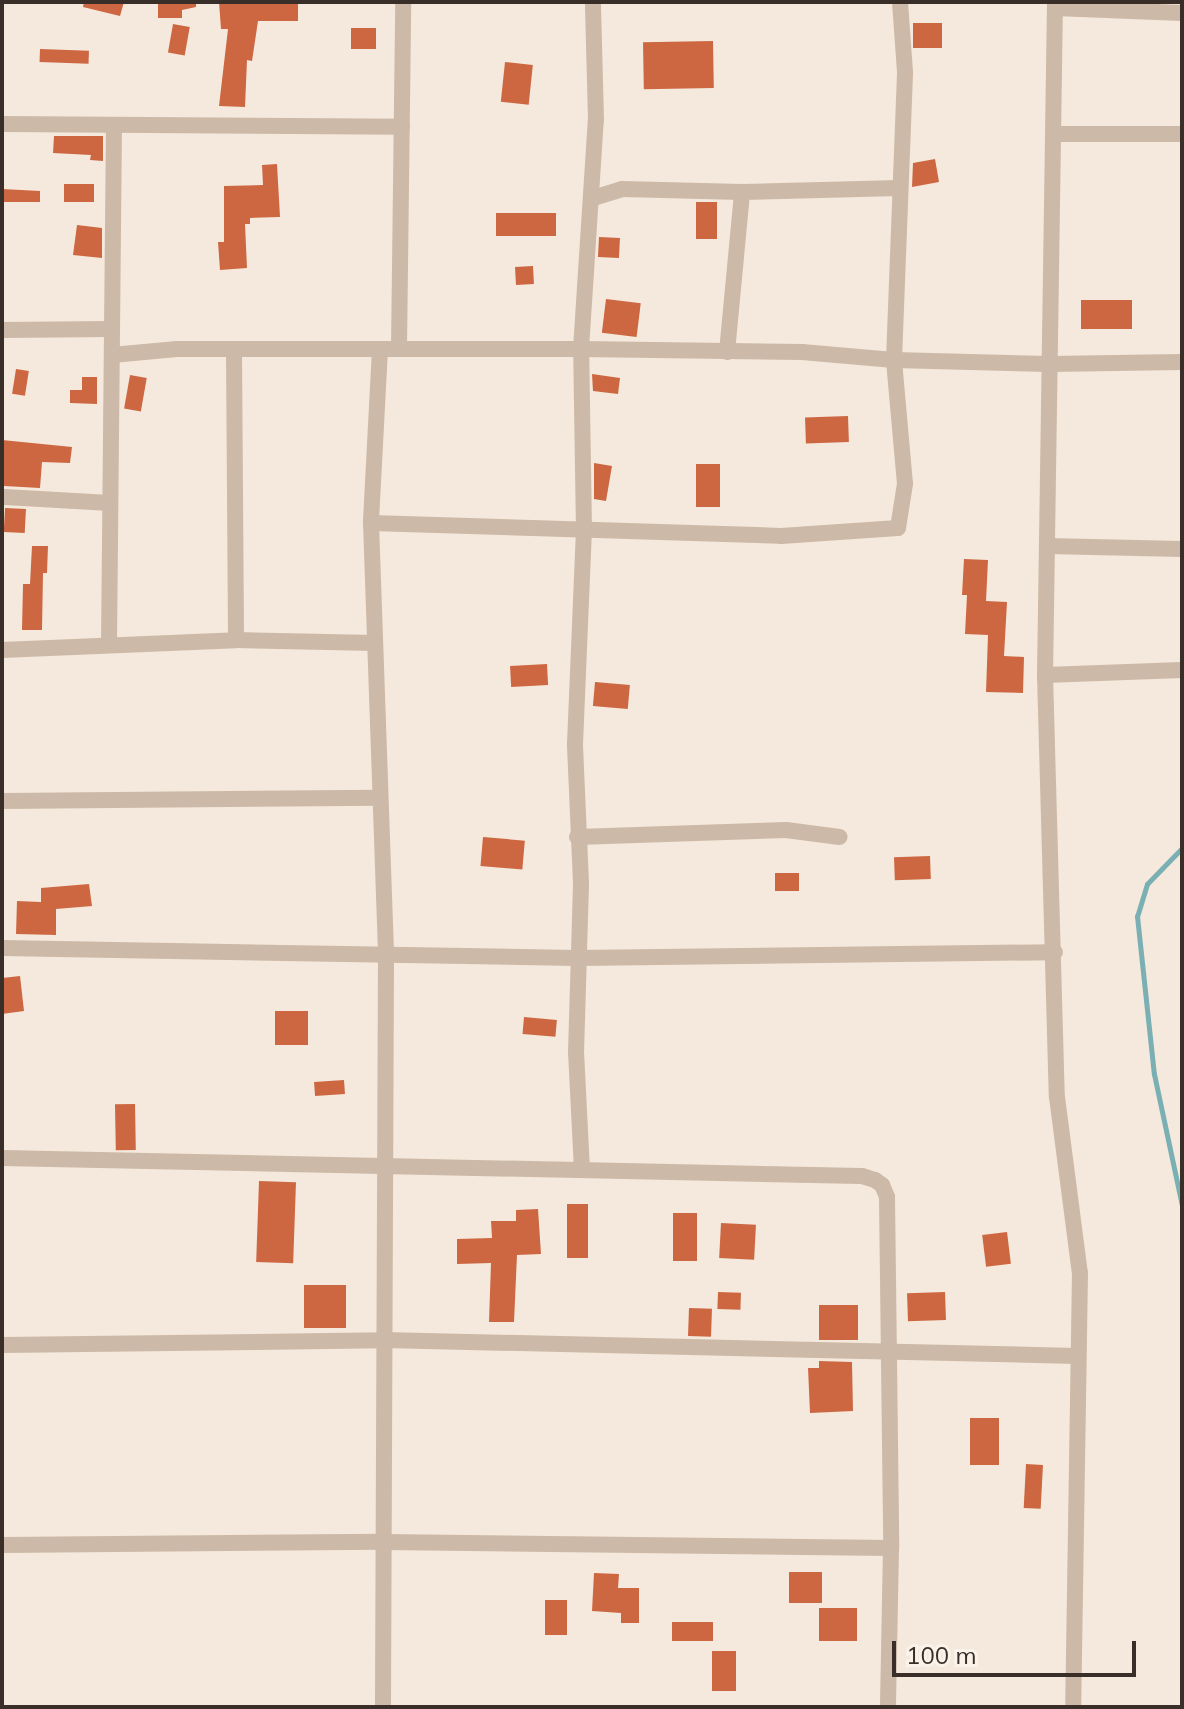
<!DOCTYPE html>
<html>
<head>
<meta charset="utf-8">
<style>
  body { margin:0 }
  #map { position:relative; width:1184px; height:1709px; overflow:hidden; background:#f4e9dc; font-family:Mulish,sans-serif }
  div>[style] { position:absolute }
  .stream>* { height:5px; margin:-2.5px; padding:0 2.5px; transform-origin:2.5px; border-radius:2.5px; background:#7aafb3 }
  .building>* { inset:0; background:#cd6742; transform-origin:0 0 }
  .street>* { height:16px; margin:-8px; padding:0 8px; transform-origin:8px; border-radius:8px; background:#cdb9a7 }
  span { translate:-50% -50%; white-space:nowrap; text-align:center; line-height:1.15; -webkit-text-stroke:7px #fbf3e9; paint-order:stroke }
  .frame { position:absolute; inset:0; border:4px solid #392e28; pointer-events:none }
  .scale { position:absolute; left:892px; top:1641px; width:244px; height:36px; box-sizing:border-box; border:4px solid #392e28; border-top:0; padding-left:10px; font-size:24px; line-height:28px; white-space:nowrap; color:#392e28; -webkit-text-stroke:6px #fbf3e9; paint-order:stroke }
</style>
</head>
<body>
<div id="map">
  <div class="stream">
    <div style="left:1182px;top:848px;width:50px;rotate:134.2deg"></div>
    <div style="left:1147px;top:884px;width:34px;rotate:107deg"></div>
    <div style="left:1137px;top:916px;width:159px;rotate:83.9deg"></div>
    <div style="left:1154px;top:1074px;width:135px;rotate:78deg"></div>
  </div>
  <div class="building">
    <div style="clip-path:polygon(84px 2px,124px 2px,120px 16px,83px 7px)"></div>
    <div style="clip-path:polygon(158px 2px,196px 2px,196px 7px,182px 10px,182px 18px,158px 18px)"></div>
    <div style="clip-path:polygon(219px 2px,298px 2px,298px 21px,258px 21px,252px 61px,247px 60px,245px 107px,219px 106px,228px 29px,221px 29px)"></div>
    <div style="left:942px;top:23px;width:25px;height:29px;rotate:90deg"></div>
    <div style="left:173px;top:24px;width:17px;height:29px;rotate:10deg"></div>
    <div style="left:351px;top:28px;width:25px;height:21px"></div>
    <div style="left:713px;top:41px;width:47px;height:70px;rotate:89deg"></div>
    <div style="left:40px;top:49px;width:49px;height:13px;rotate:2deg"></div>
    <div style="left:505px;top:62px;width:28px;height:40px;rotate:6deg"></div>
    <div style="clip-path:polygon(54px 136px,103px 136px,103px 161px,90px 160px,91px 155px,53px 153px)"></div>
    <div style="clip-path:polygon(935px 159px,939px 182px,912px 187px,913px 163px)"></div>
    <div style="clip-path:polygon(277px 164px,280px 217px,250px 218px,250px 224px,245px 224px,247px 268px,220px 270px,218px 242px,224px 242px,224px 186px,263px 185px,262px 165px)"></div>
    <div style="left:64px;top:184px;width:30px;height:18px"></div>
    <div style="clip-path:polygon(2px 189px,40px 191px,40px 202px,2px 202px)"></div>
    <div style="left:696px;top:202px;width:21px;height:37px"></div>
    <div style="left:556px;top:213px;width:23px;height:60px;rotate:90deg"></div>
    <div style="clip-path:polygon(77px 225px,102px 228px,102px 258px,73px 255px)"></div>
    <div style="left:599px;top:237px;width:21px;height:20px;rotate:3deg"></div>
    <div style="left:533px;top:266px;width:18px;height:18px;rotate:87deg"></div>
    <div style="left:606px;top:299px;width:35px;height:34px;rotate:7deg"></div>
    <div style="left:1081px;top:300px;width:51px;height:29px"></div>
    <div style="left:16px;top:369px;width:13px;height:25px;rotate:9deg"></div>
    <div style="clip-path:polygon(592px 374px,620px 378px,618px 394px,593px 391px)"></div>
    <div style="left:130px;top:375px;width:17px;height:34px;rotate:10deg"></div>
    <div style="clip-path:polygon(82px 377px,97px 377px,97px 404px,70px 403px,70px 390px,82px 390px)"></div>
    <div style="left:848px;top:416px;width:26px;height:43px;rotate:88deg"></div>
    <div style="clip-path:polygon(2px 440px,72px 447px,70px 463px,42px 462px,40px 488px,4px 486px)"></div>
    <div style="clip-path:polygon(594px 463px,612px 466px,606px 501px,594px 499px)"></div>
    <div style="left:720px;top:464px;width:43px;height:24px;rotate:90deg"></div>
    <div style="left:5px;top:508px;width:21px;height:24px;rotate:3deg"></div>
    <div style="clip-path:polygon(32px 546px,48px 546px,47px 573px,43px 573px,42px 630px,22px 630px,23px 584px,30px 584px)"></div>
    <div style="clip-path:polygon(964px 559px,988px 560px,986px 601px,1007px 602px,1004px 656px,1024px 657px,1023px 693px,986px 692px,988px 635px,965px 634px,967px 595px,962px 595px)"></div>
    <div style="left:547px;top:664px;width:21px;height:37px;rotate:87deg"></div>
    <div style="left:595px;top:682px;width:35px;height:24px;rotate:5deg"></div>
    <div style="left:483px;top:837px;width:42px;height:29px;rotate:5deg"></div>
    <div style="left:930px;top:856px;width:23px;height:36px;rotate:88deg"></div>
    <div style="left:775px;top:873px;width:24px;height:18px"></div>
    <div style="clip-path:polygon(89px 884px,92px 906px,56px 909px,56px 935px,16px 934px,17px 901px,41px 902px,41px 888px)"></div>
    <div style="clip-path:polygon(20px 976px,24px 1011px,2px 1014px,2px 978px)"></div>
    <div style="left:275px;top:1011px;width:33px;height:34px"></div>
    <div style="left:524px;top:1017px;width:33px;height:17px;rotate:5deg"></div>
    <div style="left:344px;top:1080px;width:14px;height:30px;rotate:86deg"></div>
    <div style="left:135px;top:1104px;width:46px;height:20px;rotate:89deg"></div>
    <div style="left:259px;top:1181px;width:37px;height:81px;rotate:2deg"></div>
    <div style="left:567px;top:1204px;width:21px;height:54px"></div>
    <div style="clip-path:polygon(538px 1209px,541px 1254px,517px 1255px,514px 1322px,489px 1322px,491px 1263px,457px 1264px,457px 1239px,492px 1238px,491px 1221px,516px 1221px,516px 1210px)"></div>
    <div style="left:673px;top:1213px;width:24px;height:48px"></div>
    <div style="left:721px;top:1223px;width:35px;height:35px;rotate:3deg"></div>
    <div style="left:1007px;top:1232px;width:32px;height:25px;rotate:83deg"></div>
    <div style="left:304px;top:1285px;width:42px;height:43px"></div>
    <div style="left:718px;top:1292px;width:23px;height:17px;rotate:2deg"></div>
    <div style="left:945px;top:1292px;width:28px;height:38px;rotate:88deg"></div>
    <div style="left:858px;top:1305px;width:35px;height:39px;rotate:90deg"></div>
    <div style="left:689px;top:1308px;width:23px;height:28px;rotate:2deg"></div>
    <div style="clip-path:polygon(819px 1361px,852px 1362px,853px 1411px,810px 1413px,808px 1368px,819px 1368px)"></div>
    <div style="left:970px;top:1418px;width:29px;height:47px"></div>
    <div style="left:1026px;top:1464px;width:17px;height:44px;rotate:3deg"></div>
    <div style="left:789px;top:1572px;width:33px;height:31px"></div>
    <div style="clip-path:polygon(594px 1573px,619px 1574px,618px 1588px,639px 1588px,639px 1623px,621px 1623px,621px 1613px,592px 1611px)"></div>
    <div style="left:545px;top:1600px;width:22px;height:35px"></div>
    <div style="left:819px;top:1608px;width:38px;height:33px"></div>
    <div style="left:672px;top:1622px;width:41px;height:19px"></div>
    <div style="left:712px;top:1651px;width:24px;height:40px"></div>
  </div>
  <div class="street">
    <div style="left:1055px;top:2px;width:673px;rotate:90.85deg"></div>
    <div style="left:1045px;top:675px;width:422px;rotate:88.4deg"></div>
    <div style="left:1057px;top:1097px;width:177px;rotate:82.6deg"></div>
    <div style="left:1080px;top:1273px;width:434px;rotate:90.9deg"></div>
    <div style="left:1055px;top:8px;width:127px;rotate:2.3deg"></div>
    <div style="left:2px;top:124px;width:400px;rotate:0.4deg"></div>
    <div style="left:1053px;top:134px;width:129px"></div>
    <div style="left:593px;top:198px;width:30px;rotate:-17deg"></div>
    <div style="left:622px;top:189px;width:120px;rotate:1.4deg"></div>
    <div style="left:742px;top:192px;width:157px;rotate:-1.5deg"></div>
    <div style="left:2px;top:330px;width:110px;rotate:-0.5deg"></div>
    <div style="left:380px;top:349px;width:174px;rotate:93deg"></div>
    <div style="left:371px;top:523px;width:432px;rotate:88deg"></div>
    <div style="left:386px;top:955px;width:752px;rotate:90.23deg"></div>
    <div style="left:399px;top:349px;width:347px;rotate:-89.3deg"></div>
    <div style="left:234px;top:350px;width:290px;rotate:89.6deg"></div>
    <div style="left:727px;top:352px;width:161px;rotate:-84.6deg"></div>
    <div style="left:112px;top:355px;width:65px;rotate:-5.3deg"></div>
    <div style="left:177px;top:349px;width:404px"></div>
    <div style="left:581px;top:349px;width:221px;rotate:0.8deg"></div>
    <div style="left:802px;top:352px;width:92px;rotate:5deg"></div>
    <div style="left:894px;top:360px;width:155px;rotate:1.5deg"></div>
    <div style="left:1049px;top:364px;width:133px;rotate:-0.9deg"></div>
    <div style="left:5px;top:497px;width:105px;rotate:3.3deg"></div>
    <div style="left:371px;top:523px;width:410px;rotate:1.8deg"></div>
    <div style="left:781px;top:536px;width:117px;rotate:-3.9deg"></div>
    <div style="left:898px;top:528px;width:45px;rotate:-81deg"></div>
    <div style="left:905px;top:484px;width:124px;rotate:-95.1deg"></div>
    <div style="left:894px;top:360px;width:288px;rotate:-87.8deg"></div>
    <div style="left:905px;top:72px;width:70px;rotate:-94.1deg"></div>
    <div style="left:1047px;top:546px;width:135px;rotate:1.3deg"></div>
    <div style="left:109px;top:645px;width:520px;rotate:-89.45deg"></div>
    <div style="left:2px;top:650px;width:234px;rotate:-2.4deg"></div>
    <div style="left:236px;top:640px;width:139px;rotate:1.2deg"></div>
    <div style="left:1045px;top:675px;width:137px;rotate:-2.1deg"></div>
    <div style="left:2px;top:801px;width:378px;rotate:-0.5deg"></div>
    <div style="left:577px;top:837px;width:209px;rotate:-1.9deg"></div>
    <div style="left:786px;top:830px;width:54px;rotate:7.4deg"></div>
    <div style="left:2px;top:948px;width:575px;rotate:1deg"></div>
    <div style="left:577px;top:958px;width:478px;rotate:-0.7deg"></div>
    <div style="left:2px;top:1158px;width:860px;rotate:1.2deg"></div>
    <div style="left:862px;top:1176px;width:14px;rotate:17deg"></div>
    <div style="left:875px;top:1180px;width:9px;rotate:36deg"></div>
    <div style="left:882px;top:1185px;width:13px;rotate:67deg"></div>
    <div style="left:887px;top:1197px;width:351px;rotate:89.3deg"></div>
    <div style="left:891px;top:1548px;width:159px;rotate:91.1deg"></div>
    <div style="left:582px;top:1170px;width:117px;rotate:-92.9deg"></div>
    <div style="left:576px;top:1053px;width:170px;rotate:-88.3deg"></div>
    <div style="left:581px;top:883px;width:139px;rotate:-92.5deg"></div>
    <div style="left:575px;top:744px;width:213px;rotate:-87.6deg"></div>
    <div style="left:584px;top:531px;width:182px;rotate:-90.9deg"></div>
    <div style="left:581px;top:349px;width:229px;rotate:-86.3deg"></div>
    <div style="left:596px;top:120px;width:118px;rotate:-91.5deg"></div>
    <div style="left:2px;top:1345px;width:382px;rotate:-0.7deg"></div>
    <div style="left:384px;top:1340px;width:693px;rotate:1.32deg"></div>
    <div style="left:2px;top:1545px;width:381px;rotate:-0.5deg"></div>
    <div style="left:383px;top:1542px;width:508px;rotate:0.68deg"></div>
  </div>
  <div class="frame"></div>
  <div class="scale">100 m</div>
</div>
</body>
</html>
